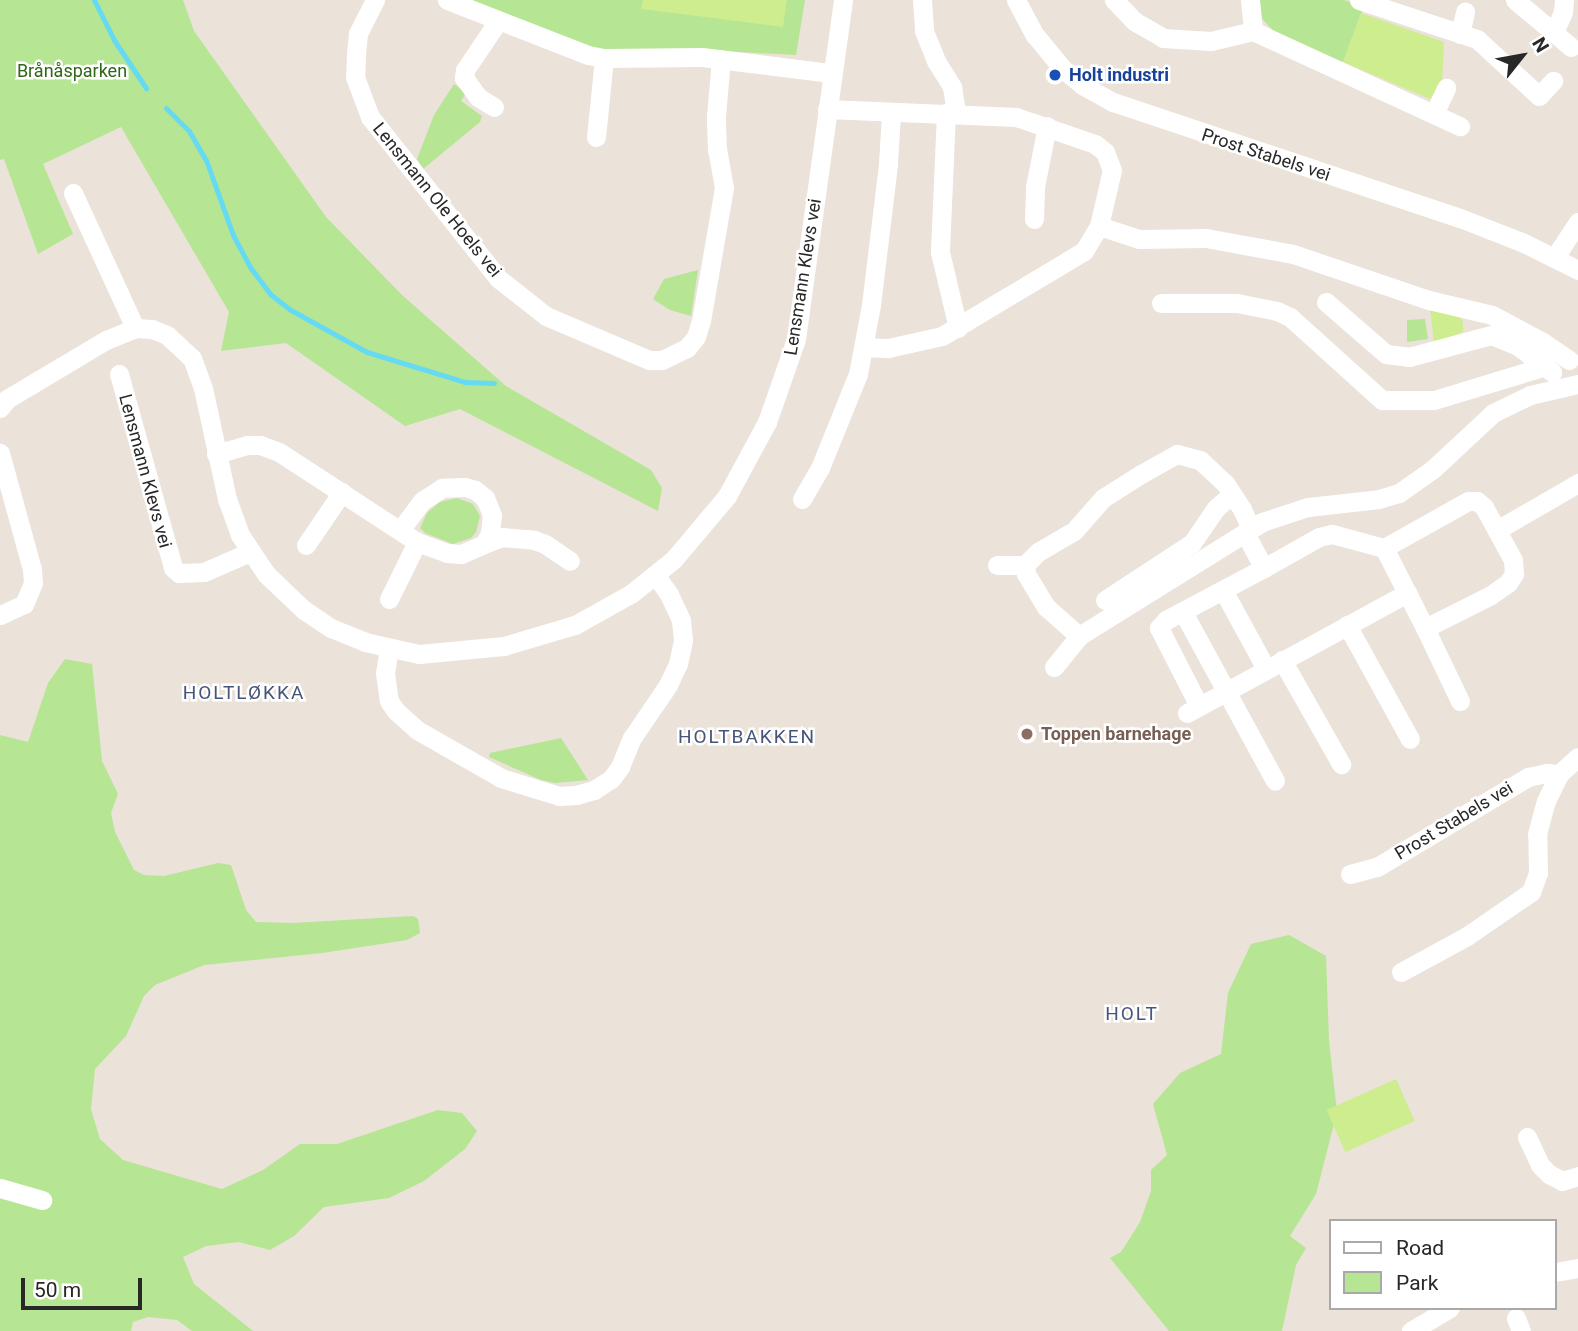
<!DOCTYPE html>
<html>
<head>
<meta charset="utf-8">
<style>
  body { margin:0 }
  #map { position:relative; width:1578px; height:1331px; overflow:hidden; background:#ebe2d9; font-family:Roboto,sans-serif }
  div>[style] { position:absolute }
  .green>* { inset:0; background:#b6e593 }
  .pitch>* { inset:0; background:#cded8e; transform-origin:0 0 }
  .stream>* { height:5px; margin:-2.5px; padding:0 2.5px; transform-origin:2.5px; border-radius:2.5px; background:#67daf3 }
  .minor>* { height:19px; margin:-9.5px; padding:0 9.5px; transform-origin:9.5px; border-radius:9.5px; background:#fff }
  .dots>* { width:19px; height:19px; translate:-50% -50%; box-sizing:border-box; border:4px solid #fff; border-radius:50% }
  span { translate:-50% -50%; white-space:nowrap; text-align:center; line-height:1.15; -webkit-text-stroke:5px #fff; paint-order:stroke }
  .park-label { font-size:18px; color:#2e6717 }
  .transit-label { font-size:18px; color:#164399; font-weight:700 }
  .left { translate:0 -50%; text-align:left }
  .street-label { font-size:18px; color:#282828 }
  .education-label { font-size:18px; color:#785e54; font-weight:700 }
  .neighbourhood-label { font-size:19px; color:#47557a; letter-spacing:2px }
  .legend { position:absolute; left:1329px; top:1219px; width:228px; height:91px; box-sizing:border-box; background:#fff; border:2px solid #a9a9a9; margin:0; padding:9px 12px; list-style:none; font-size:21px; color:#282828 }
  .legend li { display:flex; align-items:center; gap:14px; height:35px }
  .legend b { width:35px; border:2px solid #a9a9a9 }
  .north { position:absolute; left:1487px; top:21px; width:70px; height:70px; -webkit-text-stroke:5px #fff; paint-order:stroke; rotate:59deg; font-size:19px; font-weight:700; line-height:28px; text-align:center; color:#282828 }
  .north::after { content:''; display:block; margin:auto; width:24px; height:32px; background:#282828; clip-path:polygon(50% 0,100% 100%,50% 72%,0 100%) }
  .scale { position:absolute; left:21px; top:1278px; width:121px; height:32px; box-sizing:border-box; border:4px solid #282828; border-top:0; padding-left:9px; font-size:21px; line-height:24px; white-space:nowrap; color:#282828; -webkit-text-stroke:5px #fff; paint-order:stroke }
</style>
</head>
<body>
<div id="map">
  <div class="green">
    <div style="clip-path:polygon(0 0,183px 0,194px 31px,326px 217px,403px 296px,506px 386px,651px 470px,662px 488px,658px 511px,460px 409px,405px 426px,286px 343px,221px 351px,229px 312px,121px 127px,43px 164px,73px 234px,38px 254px,4px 159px,0 160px)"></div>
    <div style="clip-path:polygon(470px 0,805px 0,796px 55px,720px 51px,596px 52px)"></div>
    <div style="clip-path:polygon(1257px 0,1344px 0,1364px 6px,1343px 62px,1276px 34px,1257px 13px)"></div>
    <div style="clip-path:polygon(454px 84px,466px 93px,461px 101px,482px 116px,480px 122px,423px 169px,417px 159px,434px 115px)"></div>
    <div style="clip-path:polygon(698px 270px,691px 316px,670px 310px,653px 299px,664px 279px)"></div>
    <div style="clip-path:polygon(1425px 319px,1428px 339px,1407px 342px,1407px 320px)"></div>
    <div style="clip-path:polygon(457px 498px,473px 504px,480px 516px,476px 532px,471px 538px,453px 544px,425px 533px,420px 528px,427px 513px,440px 502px)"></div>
    <div style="clip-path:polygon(65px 659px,92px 664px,102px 761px,118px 794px,111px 813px,115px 832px,134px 870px,144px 875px,164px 876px,218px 863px,231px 865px,246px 910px,256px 922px,293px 923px,413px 916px,418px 919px,420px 933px,407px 940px,322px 953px,204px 965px,155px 985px,144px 996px,126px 1036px,95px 1069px,91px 1109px,100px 1139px,123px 1160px,222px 1189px,263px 1170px,300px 1144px,337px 1144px,438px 1110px,462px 1113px,477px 1131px,465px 1149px,424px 1181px,389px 1198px,324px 1207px,294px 1236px,270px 1250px,239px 1242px,206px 1246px,183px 1257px,194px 1284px,253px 1331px,192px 1331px,177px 1320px,148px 1317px,133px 1322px,131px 1331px,0 1331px,0 735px,28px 742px,48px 683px)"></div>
    <div style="clip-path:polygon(561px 738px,588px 780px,555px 783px,541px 780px,489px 757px,490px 753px)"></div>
    <div style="clip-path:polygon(1289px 935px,1326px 956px,1329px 1041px,1337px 1112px,1316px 1194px,1290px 1236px,1306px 1248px,1296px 1265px,1282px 1331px,1169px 1331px,1110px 1258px,1121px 1252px,1140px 1222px,1151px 1191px,1151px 1170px,1167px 1155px,1153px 1104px,1180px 1073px,1221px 1054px,1228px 993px,1251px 944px)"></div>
  </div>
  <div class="pitch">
    <div style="clip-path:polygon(643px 0,787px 0,783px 27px,641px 9px)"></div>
    <div style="clip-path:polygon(1361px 13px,1444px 42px,1442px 81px,1430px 99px,1343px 62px)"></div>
    <div style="clip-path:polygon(1430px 307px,1457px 313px,1463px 322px,1463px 332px,1434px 343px)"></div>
    <div style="left:1396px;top:1079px;width:46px;height:76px;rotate:66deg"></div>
  </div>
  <div class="stream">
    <div style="left:94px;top:0;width:45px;rotate:63.4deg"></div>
    <div style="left:114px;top:40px;width:58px;rotate:56.3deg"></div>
    <div style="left:166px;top:108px;width:33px;rotate:45deg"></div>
    <div style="left:189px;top:131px;width:34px;rotate:60deg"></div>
    <div style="left:206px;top:160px;width:80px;rotate:70.2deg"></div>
    <div style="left:233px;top:235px;width:36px;rotate:62deg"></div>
    <div style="left:250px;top:267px;width:34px;rotate:53deg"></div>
    <div style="left:270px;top:294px;width:24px;rotate:38deg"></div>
    <div style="left:289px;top:309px;width:89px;rotate:28.9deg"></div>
    <div style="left:367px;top:352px;width:102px;rotate:17deg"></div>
    <div style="left:465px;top:382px;width:29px;rotate:2deg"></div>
  </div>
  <div class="minor">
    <div style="left:375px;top:0;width:38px;rotate:117deg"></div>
    <div style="left:358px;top:34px;width:20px;rotate:96deg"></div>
    <div style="left:356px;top:54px;width:23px;rotate:92deg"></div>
    <div style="left:355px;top:77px;width:43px;rotate:69.4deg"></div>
    <div style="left:370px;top:117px;width:207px;rotate:51.5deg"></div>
    <div style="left:499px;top:279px;width:60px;rotate:38.2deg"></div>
    <div style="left:546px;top:316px;width:112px;rotate:23.1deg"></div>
    <div style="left:649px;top:360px;width:13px"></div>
    <div style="left:662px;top:360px;width:28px;rotate:-26deg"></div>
    <div style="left:687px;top:348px;width:14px;rotate:-51deg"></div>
    <div style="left:696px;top:337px;width:17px;rotate:-73deg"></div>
    <div style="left:701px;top:321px;width:135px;rotate:-80.2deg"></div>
    <div style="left:724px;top:188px;width:39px;rotate:-100deg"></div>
    <div style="left:717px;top:150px;width:34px;rotate:-92deg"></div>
    <div style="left:716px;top:116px;width:57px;rotate:-85deg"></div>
    <div style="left:447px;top:0;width:151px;rotate:21.3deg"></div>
    <div style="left:588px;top:55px;width:16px;rotate:11deg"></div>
    <div style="left:604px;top:58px;width:98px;rotate:-0.6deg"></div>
    <div style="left:702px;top:57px;width:130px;rotate:7.1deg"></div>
    <div style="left:922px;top:0;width:31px;rotate:86deg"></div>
    <div style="left:924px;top:31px;width:32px;rotate:68deg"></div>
    <div style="left:936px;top:61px;width:31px;rotate:58deg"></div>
    <div style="left:952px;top:87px;width:25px;rotate:81deg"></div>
    <div style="left:1016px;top:0;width:40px;rotate:62deg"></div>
    <div style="left:1035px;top:35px;width:43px;rotate:50.7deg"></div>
    <div style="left:1062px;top:68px;width:26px;rotate:40deg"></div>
    <div style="left:1082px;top:85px;width:35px;rotate:29deg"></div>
    <div style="left:1113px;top:102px;width:366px;rotate:18.5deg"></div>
    <div style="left:1460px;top:218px;width:69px;rotate:21.3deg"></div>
    <div style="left:1524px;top:243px;width:60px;rotate:26.6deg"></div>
    <div style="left:1114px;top:0;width:29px;rotate:46deg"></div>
    <div style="left:1134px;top:21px;width:34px;rotate:30deg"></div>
    <div style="left:1163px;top:38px;width:48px;rotate:3.6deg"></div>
    <div style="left:1211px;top:41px;width:43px;rotate:-13.4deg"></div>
    <div style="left:1250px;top:0;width:31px;rotate:84deg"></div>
    <div style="left:1253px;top:31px;width:228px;rotate:24.7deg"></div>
    <div style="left:1359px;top:0;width:124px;rotate:18.3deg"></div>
    <div style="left:1477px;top:39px;width:84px;rotate:42.6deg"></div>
    <div style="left:1539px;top:96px;width:21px;rotate:-47deg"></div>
    <div style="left:1515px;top:0;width:73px;rotate:40deg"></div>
    <div style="left:1554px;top:33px;width:23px;rotate:-67deg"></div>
    <div style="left:1563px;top:12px;width:12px;rotate:-85deg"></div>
    <div style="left:1460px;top:34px;width:23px;rotate:-77deg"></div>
    <div style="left:494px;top:107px;width:19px;rotate:-148deg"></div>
    <div style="left:478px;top:97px;width:24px;rotate:-126deg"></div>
    <div style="left:464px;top:78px;width:8px;rotate:-83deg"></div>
    <div style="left:465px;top:70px;width:59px;rotate:-56deg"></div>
    <div style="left:827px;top:109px;width:189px;rotate:2.4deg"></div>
    <div style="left:1016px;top:117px;width:83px;rotate:18.9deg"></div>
    <div style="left:1095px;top:144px;width:13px;rotate:39deg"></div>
    <div style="left:1105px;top:152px;width:19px;rotate:69deg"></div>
    <div style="left:1112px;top:170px;width:57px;rotate:103.1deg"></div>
    <div style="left:1099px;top:226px;width:29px;rotate:121deg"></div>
    <div style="left:1084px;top:251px;width:165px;rotate:149.1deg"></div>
    <div style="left:942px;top:336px;width:55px;rotate:167.5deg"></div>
    <div style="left:888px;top:348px;width:24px;rotate:-178deg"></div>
    <div style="left:946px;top:113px;width:139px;rotate:92.5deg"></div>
    <div style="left:940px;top:252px;width:78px;rotate:76.7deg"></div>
    <div style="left:1434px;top:114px;width:29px;rotate:-65deg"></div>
    <div style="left:596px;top:137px;width:79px;rotate:-84.2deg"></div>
    <div style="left:73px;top:193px;width:149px;rotate:65.3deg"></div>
    <div style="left:1034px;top:219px;width:32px;rotate:-88deg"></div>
    <div style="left:1035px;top:187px;width:62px;rotate:-78.9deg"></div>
    <div style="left:1099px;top:226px;width:42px;rotate:18deg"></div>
    <div style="left:1139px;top:239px;width:67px;rotate:-0.9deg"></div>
    <div style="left:1206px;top:238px;width:88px;rotate:10.4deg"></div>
    <div style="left:1293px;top:254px;width:144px;rotate:18.7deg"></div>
    <div style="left:1429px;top:300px;width:65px;rotate:13.4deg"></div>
    <div style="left:1492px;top:315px;width:55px;rotate:28deg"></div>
    <div style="left:1541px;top:341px;width:34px;rotate:34deg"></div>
    <div style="left:1555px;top:257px;width:42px;rotate:-56.7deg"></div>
    <div style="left:1326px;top:302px;width:79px;rotate:40.9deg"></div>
    <div style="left:1386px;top:354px;width:23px;rotate:7deg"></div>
    <div style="left:1409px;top:357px;width:85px;rotate:-15deg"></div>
    <div style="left:1491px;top:335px;width:29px;rotate:22deg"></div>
    <div style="left:1518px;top:346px;width:43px;rotate:37.4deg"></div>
    <div style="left:1161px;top:303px;width:76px"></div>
    <div style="left:1237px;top:303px;width:41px;rotate:11.3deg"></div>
    <div style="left:1277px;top:311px;width:14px;rotate:25deg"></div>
    <div style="left:1290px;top:317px;width:124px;rotate:42.1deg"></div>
    <div style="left:1382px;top:400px;width:52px"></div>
    <div style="left:1434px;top:400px;width:117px;rotate:-16.9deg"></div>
    <div style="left:119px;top:374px;width:201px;rotate:74.4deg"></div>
    <div style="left:173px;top:568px;width:8px;rotate:40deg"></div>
    <div style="left:179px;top:573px;width:25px;rotate:-2deg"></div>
    <div style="left:204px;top:572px;width:50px;rotate:-23.5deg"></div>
    <div style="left:0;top:408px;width:11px;rotate:-52deg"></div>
    <div style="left:7px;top:399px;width:115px;rotate:-30.8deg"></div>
    <div style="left:106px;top:340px;width:31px;rotate:-22deg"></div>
    <div style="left:135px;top:328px;width:17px;rotate:3deg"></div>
    <div style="left:152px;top:329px;width:16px;rotate:22deg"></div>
    <div style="left:167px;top:335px;width:34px;rotate:43deg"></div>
    <div style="left:192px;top:358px;width:32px;rotate:70deg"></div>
    <div style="left:203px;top:388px;width:114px;rotate:77.8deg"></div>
    <div style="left:227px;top:499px;width:38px;rotate:70deg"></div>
    <div style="left:240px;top:535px;width:47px;rotate:56.3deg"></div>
    <div style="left:266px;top:574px;width:52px;rotate:43.5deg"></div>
    <div style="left:304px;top:610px;width:32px;rotate:34deg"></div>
    <div style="left:331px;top:628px;width:37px;rotate:22deg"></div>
    <div style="left:365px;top:642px;width:55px;rotate:12.5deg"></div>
    <div style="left:419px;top:654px;width:85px;rotate:-5.4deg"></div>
    <div style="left:504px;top:646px;width:74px;rotate:-16.5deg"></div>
    <div style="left:575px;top:625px;width:65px;rotate:-29.3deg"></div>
    <div style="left:632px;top:593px;width:54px;rotate:-39deg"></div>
    <div style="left:674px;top:559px;width:82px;rotate:-49.9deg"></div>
    <div style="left:727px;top:496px;width:84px;rotate:-61.6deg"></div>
    <div style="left:767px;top:422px;width:88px;rotate:-70.7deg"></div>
    <div style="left:796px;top:339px;width:342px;rotate:-82.1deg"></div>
    <div style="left:0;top:453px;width:120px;rotate:74.6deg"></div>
    <div style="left:32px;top:569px;width:14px;rotate:86deg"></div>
    <div style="left:33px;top:583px;width:23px;rotate:113deg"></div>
    <div style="left:24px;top:604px;width:26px;rotate:155deg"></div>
    <div style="left:216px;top:454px;width:32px;rotate:-16deg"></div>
    <div style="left:247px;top:445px;width:13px"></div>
    <div style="left:260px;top:445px;width:20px;rotate:20deg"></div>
    <div style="left:279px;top:452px;width:165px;rotate:33.1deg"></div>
    <div style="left:417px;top:542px;width:32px;rotate:20deg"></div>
    <div style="left:447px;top:553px;width:14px;rotate:4deg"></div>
    <div style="left:461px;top:554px;width:25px;rotate:-23deg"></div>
    <div style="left:484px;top:544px;width:13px;rotate:-61deg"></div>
    <div style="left:490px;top:533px;width:18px;rotate:-84deg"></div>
    <div style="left:492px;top:515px;width:18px;rotate:-112deg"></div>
    <div style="left:485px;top:498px;width:13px;rotate:-141deg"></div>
    <div style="left:475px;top:490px;width:10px;rotate:-163deg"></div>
    <div style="left:465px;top:487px;width:23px;rotate:178deg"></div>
    <div style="left:442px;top:488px;width:24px;rotate:147deg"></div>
    <div style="left:422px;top:501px;width:35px;rotate:127deg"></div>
    <div style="left:802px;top:499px;width:36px;rotate:-60deg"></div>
    <div style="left:820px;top:468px;width:101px;rotate:-68deg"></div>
    <div style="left:858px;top:374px;width:70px;rotate:-79.3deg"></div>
    <div style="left:871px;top:305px;width:142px;rotate:-83.1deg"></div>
    <div style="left:888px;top:164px;width:50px;rotate:-86.6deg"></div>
    <div style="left:1497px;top:530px;width:94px;rotate:-30.1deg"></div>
    <div style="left:1245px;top:533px;width:40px;rotate:62deg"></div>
    <div style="left:1264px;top:568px;width:63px;rotate:-29.4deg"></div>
    <div style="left:1319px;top:537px;width:13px;rotate:-13deg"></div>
    <div style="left:1332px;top:534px;width:54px;rotate:15.1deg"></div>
    <div style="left:1384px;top:548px;width:96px;rotate:-29.2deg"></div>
    <div style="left:1468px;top:501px;width:9px"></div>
    <div style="left:1477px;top:501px;width:9px;rotate:41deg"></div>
    <div style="left:1484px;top:507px;width:60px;rotate:61.3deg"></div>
    <div style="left:1513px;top:560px;width:14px;rotate:86deg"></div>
    <div style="left:1514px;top:574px;width:11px;rotate:124deg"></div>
    <div style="left:1508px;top:583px;width:21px;rotate:145deg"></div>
    <div style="left:1491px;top:595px;width:74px;rotate:153.4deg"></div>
    <div style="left:1425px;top:628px;width:90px;rotate:-117.1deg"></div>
    <div style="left:484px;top:544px;width:19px;rotate:-21deg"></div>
    <div style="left:502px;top:537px;width:32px;rotate:5deg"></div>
    <div style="left:534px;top:540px;width:12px;rotate:20deg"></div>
    <div style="left:545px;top:544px;width:30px;rotate:34deg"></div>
    <div style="left:306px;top:545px;width:64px;rotate:-55.8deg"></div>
    <div style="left:997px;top:565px;width:28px"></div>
    <div style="left:1223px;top:590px;width:90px;rotate:61.4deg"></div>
    <div style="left:389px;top:599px;width:64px;rotate:-63.8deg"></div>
    <div style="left:1105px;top:600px;width:104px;rotate:-33.2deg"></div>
    <div style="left:1192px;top:543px;width:42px;rotate:-55.6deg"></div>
    <div style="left:1216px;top:508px;width:21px;rotate:-41deg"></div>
    <div style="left:1183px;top:612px;width:192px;rotate:61.4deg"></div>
    <div style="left:1347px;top:625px;width:130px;rotate:61.1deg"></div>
    <div style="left:1425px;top:628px;width:81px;rotate:64.4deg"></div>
    <div style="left:1079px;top:636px;width:44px;rotate:-138.7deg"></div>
    <div style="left:1046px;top:607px;width:39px;rotate:-121deg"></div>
    <div style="left:1026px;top:574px;width:9px;rotate:-96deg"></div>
    <div style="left:1025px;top:565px;width:18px;rotate:-45deg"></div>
    <div style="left:1038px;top:552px;width:42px;rotate:-30.3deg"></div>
    <div style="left:1074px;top:531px;width:44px;rotate:-48.7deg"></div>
    <div style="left:1103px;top:498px;width:45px;rotate:-32.3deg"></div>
    <div style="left:1141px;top:474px;width:41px;rotate:-29.1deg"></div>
    <div style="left:1177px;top:454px;width:24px;rotate:15deg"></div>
    <div style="left:1200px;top:460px;width:34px;rotate:43deg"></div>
    <div style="left:1225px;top:483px;width:31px;rotate:57deg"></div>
    <div style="left:1242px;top:509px;width:22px;rotate:66deg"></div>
    <div style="left:389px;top:648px;width:25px;rotate:99deg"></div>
    <div style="left:385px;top:673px;width:28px;rotate:82deg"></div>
    <div style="left:389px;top:701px;width:12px;rotate:55deg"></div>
    <div style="left:396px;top:711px;width:28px;rotate:42deg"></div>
    <div style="left:417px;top:730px;width:97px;rotate:29.7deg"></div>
    <div style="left:501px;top:778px;width:61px;rotate:17.2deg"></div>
    <div style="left:559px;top:796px;width:17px;rotate:-3deg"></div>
    <div style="left:576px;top:795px;width:19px;rotate:-16deg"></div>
    <div style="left:594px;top:790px;width:20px;rotate:-33deg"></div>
    <div style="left:611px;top:779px;width:15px;rotate:-53deg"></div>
    <div style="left:620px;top:767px;width:31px;rotate:-68deg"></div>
    <div style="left:632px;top:738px;width:64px;rotate:-55.8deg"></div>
    <div style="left:668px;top:685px;width:23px;rotate:-65deg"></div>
    <div style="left:678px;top:664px;width:25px;rotate:-78deg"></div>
    <div style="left:683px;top:640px;width:20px;rotate:-96deg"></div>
    <div style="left:681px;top:620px;width:29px;rotate:-115deg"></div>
    <div style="left:669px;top:594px;width:22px;rotate:-126deg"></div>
    <div style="left:1282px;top:660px;width:120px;rotate:60.4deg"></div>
    <div style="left:1054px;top:667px;width:40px;rotate:-51deg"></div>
    <div style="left:1079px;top:636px;width:216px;rotate:-31.9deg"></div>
    <div style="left:1262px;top:522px;width:48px;rotate:-18.1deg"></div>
    <div style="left:1308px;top:507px;width:71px;rotate:-6.4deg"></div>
    <div style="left:1379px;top:499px;width:21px;rotate:-17deg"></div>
    <div style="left:1399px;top:493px;width:42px;rotate:-35.2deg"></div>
    <div style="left:1433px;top:469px;width:82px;rotate:-43deg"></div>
    <div style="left:1493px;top:413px;width:41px;rotate:-25.9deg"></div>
    <div style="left:1530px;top:395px;width:49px;rotate:-12.9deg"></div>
    <div style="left:1199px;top:706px;width:88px;rotate:-117.1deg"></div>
    <div style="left:1159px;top:628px;width:11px;rotate:-49deg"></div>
    <div style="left:1166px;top:620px;width:111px;rotate:-28deg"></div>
    <div style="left:1187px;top:713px;width:251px;rotate:-28.6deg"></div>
    <div style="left:1350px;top:874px;width:28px;rotate:-15deg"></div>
    <div style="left:1377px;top:867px;width:176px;rotate:-30.8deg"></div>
    <div style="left:1528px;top:777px;width:19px;rotate:-12deg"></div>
    <div style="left:1547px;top:773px;width:12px;rotate:5deg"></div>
    <div style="left:1401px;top:972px;width:75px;rotate:-28.6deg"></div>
    <div style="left:1467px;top:936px;width:78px;rotate:-34.5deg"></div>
    <div style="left:1531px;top:892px;width:20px;rotate:-70deg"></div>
    <div style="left:1538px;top:873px;width:39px;rotate:-91deg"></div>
    <div style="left:1537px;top:834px;width:34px;rotate:-75deg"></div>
    <div style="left:1546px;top:801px;width:30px;rotate:-64deg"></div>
    <div style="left:1559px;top:774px;width:25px;rotate:-42deg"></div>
    <div style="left:1527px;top:1137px;width:31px;rotate:65deg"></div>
    <div style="left:1540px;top:1165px;width:13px;rotate:45deg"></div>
    <div style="left:1549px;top:1174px;width:15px;rotate:28deg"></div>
    <div style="left:1562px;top:1181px;width:17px;rotate:-17deg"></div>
    <div style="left:0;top:1188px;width:44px;rotate:15.9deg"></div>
    <div style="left:1555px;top:1272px;width:23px;rotate:-10deg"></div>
    <div style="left:1516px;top:1318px;width:14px;rotate:69deg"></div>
    <div style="left:1411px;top:1331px;width:45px;rotate:-30.5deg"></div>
  </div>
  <div class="dots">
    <div style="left:1055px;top:75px;background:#1a4fb4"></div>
    <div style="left:1027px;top:734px;background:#8d6e63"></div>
  </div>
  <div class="park-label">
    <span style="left:72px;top:71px">Brånåsparken</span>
  </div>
  <div class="transit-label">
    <span class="left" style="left:1069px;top:75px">Holt industri</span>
  </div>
  <div class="street-label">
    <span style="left:1266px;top:155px;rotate:18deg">Prost Stabels vei</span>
    <span style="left:437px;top:200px;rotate:51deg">Lensmann Ole Hoels vei</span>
    <span style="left:803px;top:277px;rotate:-81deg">Lensmann Klevs vei</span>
    <span style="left:145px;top:471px;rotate:75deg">Lensmann Klevs vei</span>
    <span style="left:1454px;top:821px;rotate:-31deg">Prost Stabels vei</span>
  </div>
  <div class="education-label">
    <span class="left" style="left:1041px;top:734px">Toppen barnehage</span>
  </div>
  <div class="neighbourhood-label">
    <span style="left:244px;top:693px">HOLTLØKKA</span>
    <span style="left:747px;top:737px">HOLTBAKKEN</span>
    <span style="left:1132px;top:1014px">HOLT</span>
  </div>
  <ul class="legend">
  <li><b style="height:9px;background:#fff"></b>Road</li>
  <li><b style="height:19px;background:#b6e593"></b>Park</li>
  </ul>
  <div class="north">N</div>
  <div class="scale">50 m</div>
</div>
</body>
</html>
